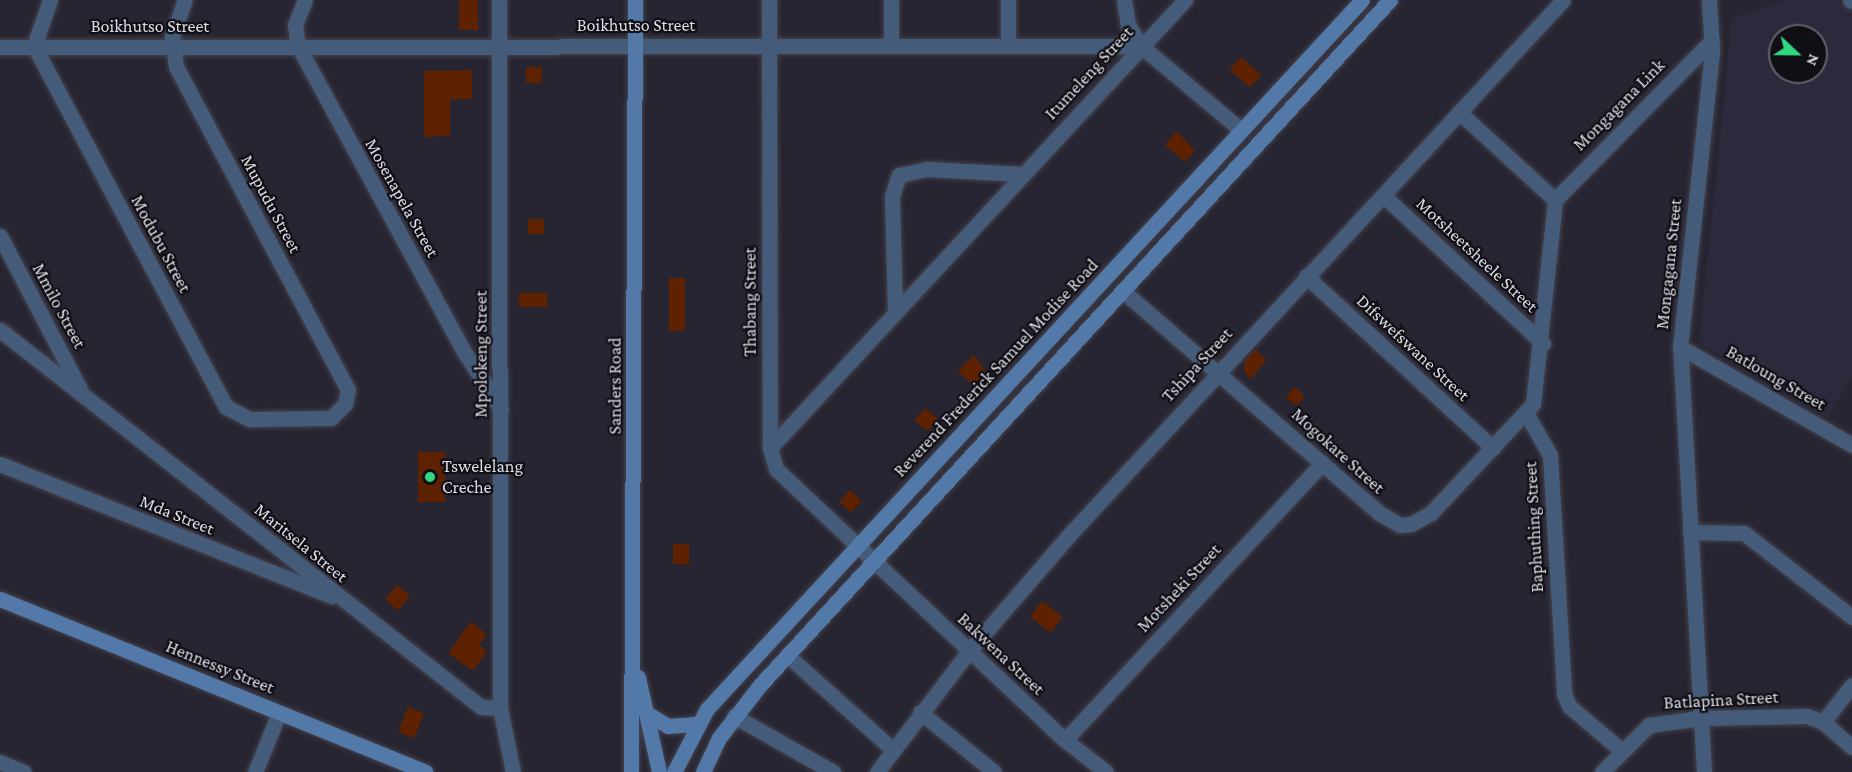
<!DOCTYPE html>
<html>
<head>
<meta charset="utf-8">
<style>
  body { margin:0 }
  #map { position:relative; width:1852px; height:772px; overflow:hidden; background:#272531; font-family:"Crimson Pro",serif }
  div>[style] { position:absolute }
  .built>* { inset:0; background:#2d293c }
  .building>* { inset:0; background:#5e2200; transform-origin:0 0 }
  .roads { filter:drop-shadow(0 0 2px #44424e) drop-shadow(0 0 2px #44424e) }
  .street>* { height:15px; margin:-7.5px; padding:0 7.5px; transform-origin:7.5px; border-radius:7.5px; background:#445c79 }
  .secondary>* { height:15px; margin:-7.5px; padding:0 7.5px; transform-origin:7.5px; border-radius:7.5px; background:#5279a7 }
  .dots>* { width:16px; height:16px; translate:-50% -50%; box-sizing:border-box; border:3px solid #100f15; border-radius:50% }
  span { translate:-50% -50%; white-space:nowrap; text-align:center; line-height:1.15; -webkit-text-stroke:4.5px #100f15; paint-order:stroke }
  .street-label { font-size:18px; color:#dedce5 }
  .poi-label { font-size:18px; color:#dedce5 }
  .left { translate:0 -50%; text-align:left }
  .north { position:absolute; left:1768px; top:24px; width:60px; height:60px; box-sizing:border-box; background:#100f15; border:2px solid #626168; border-radius:50%; rotate:112deg; font-size:16px; font-weight:700; line-height:24px; text-align:center; color:#dedce5 }
  .north::after { content:''; display:block; margin:auto; width:21px; height:27px; background:#31d882; clip-path:polygon(50% 0,100% 100%,50% 72%,0 100%) }
</style>
</head>
<body>
<div id="map">
  <div class="built">
    <div style="clip-path:polygon(evenodd,1785px 0,1837px 0,1852px 12px,1852px 376px,1828px 418px,1699px 343px,1732px 18px,1785px 0,1780px 36px,1816px 36px,1816px 72px,1780px 72px,1780px 36px)"></div>
  </div>
  <div class="building">
    <div style="left:459px;top:0;width:19px;height:30px"></div>
    <div style="left:1241px;top:57px;width:27px;height:17px;rotate:42deg"></div>
    <div style="left:526px;top:67px;width:16px;height:16px"></div>
    <div style="clip-path:polygon(472px 70px,472px 99px,450px 99px,450px 136px,424px 137px,424px 71px)"></div>
    <div style="clip-path:polygon(1177px 131px,1195px 151px,1185px 162px,1165px 145px)"></div>
    <div style="left:528px;top:219px;width:16px;height:15px"></div>
    <div style="left:685px;top:278px;width:53px;height:16px;rotate:90deg"></div>
    <div style="left:519px;top:293px;width:28px;height:14px"></div>
    <div style="clip-path:polygon(1255px 349px,1266px 360px,1251px 379px,1244px 372px,1245px 361px)"></div>
    <div style="clip-path:polygon(974px 355px,989px 376px,977px 389px,958px 371px)"></div>
    <div style="left:1295px;top:387px;width:14px;height:13px;rotate:45deg"></div>
    <div style="left:925px;top:408px;width:17px;height:16px;rotate:40deg"></div>
    <div style="left:418px;top:452px;width:27px;height:50px"></div>
    <div style="left:850px;top:490px;width:16px;height:16px;rotate:43deg"></div>
    <div style="left:673px;top:544px;width:16px;height:20px"></div>
    <div style="left:397px;top:585px;width:17px;height:19px;rotate:40deg"></div>
    <div style="left:1042px;top:601px;width:26px;height:20px;rotate:37deg"></div>
    <div style="clip-path:polygon(470px 622px,487px 634px,479px 645px,487px 651px,473px 671px,448px 653px)"></div>
    <div style="left:408px;top:707px;width:17px;height:27px;rotate:21deg"></div>
  </div>
  <div class="roads">
    <div class="street">
      <div style="left:50px;top:0;width:49px;rotate:109.2deg"></div>
      <div style="left:34px;top:46px;width:409px;rotate:62deg"></div>
      <div style="left:226px;top:407px;width:27px;rotate:27deg"></div>
      <div style="left:250px;top:419px;width:81px;rotate:-0.7deg"></div>
      <div style="left:331px;top:418px;width:20px;rotate:-45deg"></div>
      <div style="left:345px;top:404px;width:14px;rotate:-78deg"></div>
      <div style="left:348px;top:390px;width:367px;rotate:-118deg"></div>
      <div style="left:176px;top:66px;width:29px;rotate:-98deg"></div>
      <div style="left:172px;top:37px;width:39px;rotate:-71deg"></div>
      <div style="left:305px;top:0;width:27px;rotate:112deg"></div>
      <div style="left:295px;top:25px;width:21px;rotate:82deg"></div>
      <div style="left:298px;top:46px;width:349px;rotate:61.5deg"></div>
      <div style="left:465px;top:353px;width:67px;rotate:57.3deg"></div>
      <div style="left:499px;top:0;width:708px;rotate:89.92deg"></div>
      <div style="left:769px;top:0;width:448px;rotate:89.9deg"></div>
      <div style="left:770px;top:448px;width:22px;rotate:74deg"></div>
      <div style="left:776px;top:469px;width:396px;rotate:43.2deg"></div>
      <div style="left:1065px;top:740px;width:52px;rotate:38deg"></div>
      <div style="left:891px;top:0;width:45px;rotate:90deg"></div>
      <div style="left:1008px;top:0;width:44px;rotate:90deg"></div>
      <div style="left:1124px;top:0;width:25px;rotate:81deg"></div>
      <div style="left:1128px;top:25px;width:25px;rotate:58deg"></div>
      <div style="left:1141px;top:46px;width:131px;rotate:40deg"></div>
      <div style="left:1850px;top:0;width:2px;rotate:27deg"></div>
      <div style="left:0;top:47px;width:1141px;rotate:-0.05deg"></div>
      <div style="left:1459px;top:112px;width:130px;rotate:42.5deg"></div>
      <div style="left:1384px;top:196px;width:217px;rotate:42.8deg"></div>
      <div style="left:1555px;top:200px;width:224px;rotate:-45.5deg"></div>
      <div style="left:0;top:236px;width:173px;rotate:62.4deg"></div>
      <div style="left:1306px;top:276px;width:254px;rotate:42.6deg"></div>
      <div style="left:1123px;top:291px;width:339px;rotate:40.9deg"></div>
      <div style="left:1379px;top:513px;width:24px;rotate:30deg"></div>
      <div style="left:1400px;top:525px;width:11px;rotate:-5deg"></div>
      <div style="left:1411px;top:524px;width:23px;rotate:-29deg"></div>
      <div style="left:1431px;top:513px;width:149px;rotate:-46.9deg"></div>
      <div style="left:1533px;top:404px;width:205px;rotate:-83.8deg"></div>
      <div style="left:895px;top:312px;width:116px;rotate:-91.5deg"></div>
      <div style="left:892px;top:196px;width:22px;rotate:-72deg"></div>
      <div style="left:899px;top:175px;width:29px;rotate:-12deg"></div>
      <div style="left:927px;top:169px;width:95px;rotate:3deg"></div>
      <div style="left:0;top:330px;width:611px;rotate:38.09deg"></div>
      <div style="left:481px;top:707px;width:19px;rotate:3deg"></div>
      <div style="left:1680px;top:347px;width:198px;rotate:29.7deg"></div>
      <div style="left:1526px;top:413px;width:48px;rotate:60.3deg"></div>
      <div style="left:1550px;top:455px;width:239px;rotate:86.6deg"></div>
      <div style="left:1564px;top:694px;width:13px;rotate:67deg"></div>
      <div style="left:1569px;top:706px;width:70px;rotate:40.3deg"></div>
      <div style="left:770px;top:448px;width:611px;rotate:-47.19deg"></div>
      <div style="left:0;top:464px;width:357px;rotate:21.7deg"></div>
      <div style="left:1690px;top:532px;width:54px;rotate:1.1deg"></div>
      <div style="left:1744px;top:533px;width:137px;rotate:37.9deg"></div>
      <div style="left:787px;top:655px;width:141px;rotate:41.8deg"></div>
      <div style="left:500px;top:708px;width:65px;rotate:78.5deg"></div>
      <div style="left:920px;top:712px;width:95px;rotate:39deg"></div>
      <div style="left:734px;top:716px;width:114px;rotate:29.5deg"></div>
      <div style="left:1823px;top:722px;width:47px;rotate:-51.9deg"></div>
      <div style="left:1065px;top:740px;width:378px;rotate:-47.1deg"></div>
      <div style="left:0;top:762px;width:26px;rotate:23deg"></div>
      <div style="left:255px;top:772px;width:64px;rotate:-67.9deg"></div>
      <div style="left:877px;top:772px;width:152px;rotate:-52.8deg"></div>
      <div style="left:969px;top:651px;width:156px;rotate:-49.2deg"></div>
      <div style="left:1071px;top:533px;width:725px;rotate:-47.29deg"></div>
      <div style="left:1602px;top:772px;width:66px;rotate:-45deg"></div>
      <div style="left:1649px;top:725px;width:52px;rotate:-7.7deg"></div>
      <div style="left:1701px;top:718px;width:106px;rotate:-1.1deg"></div>
      <div style="left:1807px;top:716px;width:17px;rotate:21deg"></div>
      <div style="left:1823px;top:722px;width:38px;rotate:41deg"></div>
      <div style="left:1704px;top:772px;width:426px;rotate:-93.2deg"></div>
      <div style="left:1680px;top:347px;width:298px;rotate:-83.8deg"></div>
      <div style="left:1712px;top:51px;width:51px;rotate:-93.4deg"></div>
    </div>
    <div class="secondary">
      <div style="left:0;top:599px;width:459px;rotate:22.1deg"></div>
      <div style="left:638px;top:677px;width:97px;rotate:77.5deg"></div>
      <div style="left:648px;top:714px;width:23px;rotate:31deg"></div>
      <div style="left:668px;top:726px;width:28px;rotate:-4deg"></div>
      <div style="left:631px;top:772px;width:772px;rotate:-89.7deg"></div>
      <div style="left:674px;top:772px;width:71px;rotate:-62.4deg"></div>
      <div style="left:707px;top:709px;width:965px;rotate:-47.27deg"></div>
      <div style="left:703px;top:772px;width:38px;rotate:-65deg"></div>
      <div style="left:719px;top:738px;width:67px;rotate:-52.3deg"></div>
      <div style="left:760px;top:685px;width:931px;rotate:-47.4deg"></div>
    </div>
  </div>
  <div class="dots">
    <div style="left:430px;top:477px;background:#31d882"></div>
  </div>
  <div class="street-label">
    <span style="left:636px;top:25px">Boikhutso Street</span>
    <span style="left:150px;top:26px">Boikhutso Street</span>
    <span style="left:1089px;top:73px;rotate:-47deg">Itumeleng Street</span>
    <span style="left:1619px;top:105px;rotate:-45deg">Mongagana Link</span>
    <span style="left:402px;top:198px;rotate:61deg">Mosenapela Street</span>
    <span style="left:271px;top:204px;rotate:62deg">Mupudu Street</span>
    <span style="left:161px;top:244px;rotate:62deg">Modubu Street</span>
    <span style="left:1477px;top:255px;rotate:43deg">Motsheetsheele Street</span>
    <span style="left:1669px;top:264px;rotate:-84deg">Mongagana Street</span>
    <span style="left:750px;top:302px;rotate:-90deg">Thabang Street</span>
    <span style="left:59px;top:306px;rotate:62deg">Mmilo Street</span>
    <span style="left:1413px;top:348px;rotate:43deg">Difswefswane Street</span>
    <span style="left:481px;top:354px;rotate:-90deg">Mpolokeng Street</span>
    <span style="left:1197px;top:365px;rotate:-47deg">Tshipa Street</span>
    <span style="left:996px;top:368px;rotate:-47deg">Reverend Frederick Samuel Modise Road</span>
    <span style="left:1776px;top:378px;rotate:30deg">Batloung Street</span>
    <span style="left:615px;top:386px;rotate:-90deg">Sanders Road</span>
    <span style="left:1338px;top:451px;rotate:42deg">Mogokare Street</span>
    <span style="left:177px;top:515px;rotate:22deg">Mda Street</span>
    <span style="left:1534px;top:527px;rotate:-93deg">Baphuthing Street</span>
    <span style="left:301px;top:543px;rotate:39deg">Maritsela Street</span>
    <span style="left:1179px;top:588px;rotate:-47deg">Motsheki Street</span>
    <span style="left:1001px;top:654px;rotate:43deg">Bakwena Street</span>
    <span style="left:220px;top:667px;rotate:22deg">Hennessy Street</span>
    <span style="left:1721px;top:700px;rotate:-3deg">Batlapina Street</span>
  </div>
  <div class="poi-label">
    <span class="left" style="left:442px;top:477px">Tswelelang<br>Creche</span>
  </div>
  <div class="north">N</div>
</div>
</body>
</html>
